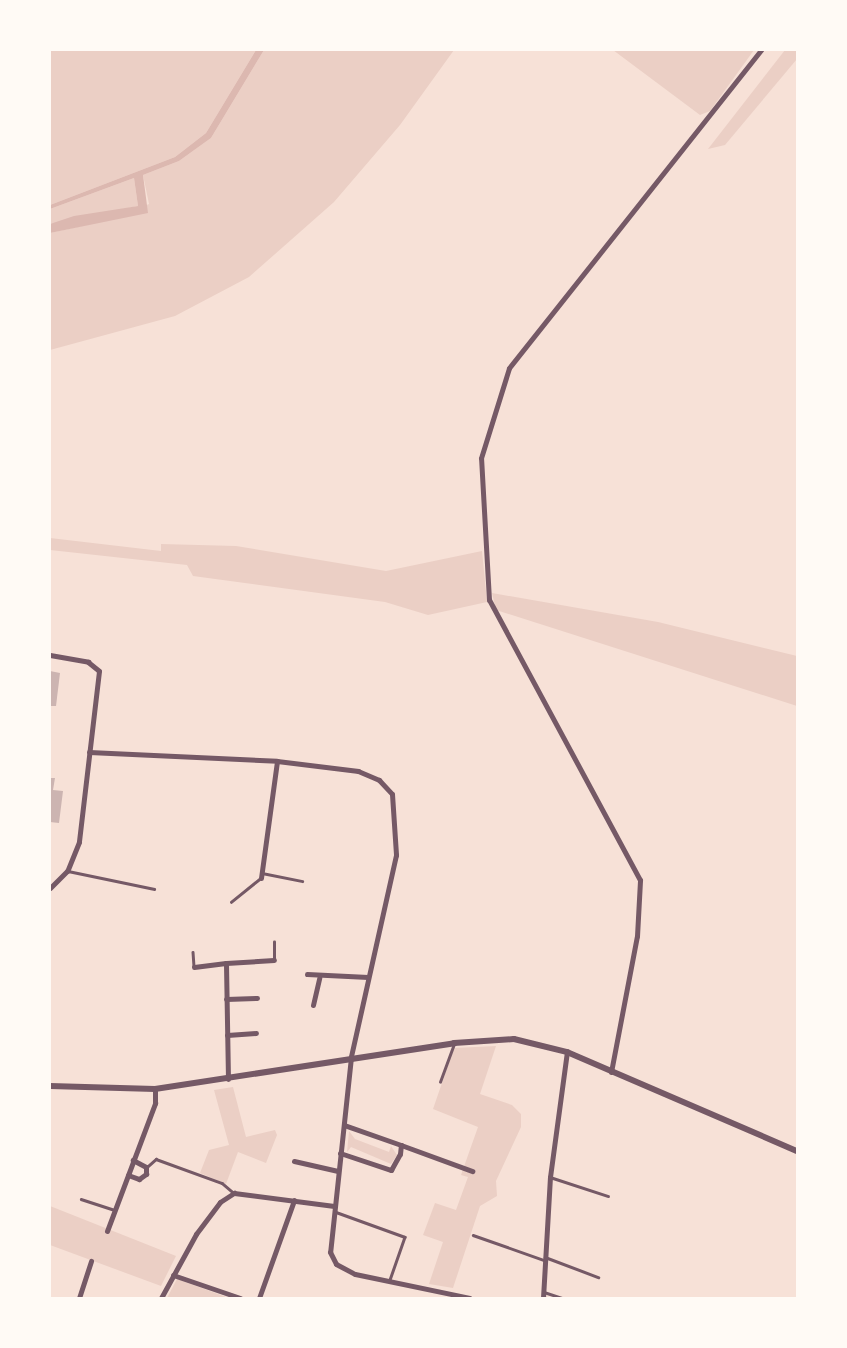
<!DOCTYPE html>
<html>
<head>
<meta charset="utf-8">
<style>
  body { margin:0 }
  #map { position:relative; width:847px; height:1348px; overflow:hidden; background:#f7e1d7; font-family:Lato,sans-serif }
  div>[style] { position:absolute }
  .green>* { inset:0; background:#ebcfc5 }
  .water>* { inset:0; background:#dcb8b0 }
  .building>* { inset:0; background:#ccb4b1 }
  .service>* { height:2.5px; margin:-1.25px; padding:0 1.25px; transform-origin:1.25px; border-radius:1.25px; background:#755966 }
  .minor>* { height:5px; margin:-2.5px; padding:0 2.5px; transform-origin:2.5px; border-radius:2.5px; background:#755966 }
  .tertiary>* { height:6px; margin:-3px; padding:0 3px; transform-origin:3px; border-radius:3px; background:#755966 }
  span { translate:-50% -50%; white-space:nowrap; text-align:center; line-height:1.15; -webkit-text-stroke:4.5px #fffaf5; paint-order:stroke }
  .frame { position:absolute; inset:0; border:51px solid #fffaf5; pointer-events:none }
</style>
</head>
<body>
<div id="map">
  <div class="green">
    <div style="clip-path:polygon(50px 50px,256px 50px,206px 133px,175px 157px,50px 205px)"></div>
    <div style="clip-path:polygon(264px 50px,454px 50px,400px 125px,334px 202px,249px 277px,175px 316px,50px 350px,50px 233px,113px 219px,149px 204px,143px 175px,179px 161px,211px 138px)"></div>
    <div style="clip-path:polygon(613px 50px,754px 50px,710px 111px,700px 115px)"></div>
    <div style="clip-path:polygon(785px 50px,797px 50px,797px 59px,725px 145px,708px 149px)"></div>
    <div style="clip-path:polygon(134px 178px,138px 206px,50px 224px,50px 209px)"></div>
    <div style="clip-path:polygon(50px 538px,161px 551px,161px 544px,236px 546px,386px 571px,482px 551px,487px 602px,428px 615px,385px 602px,193px 576px,187px 565px,50px 550px)"></div>
    <div style="clip-path:polygon(492px 593px,658px 622px,797px 656px,797px 706px,496px 610px)"></div>
    <div style="clip-path:polygon(496px 1046px,480px 1094px,512px 1105px,521px 1114px,521px 1127px,496px 1181px,497px 1196px,480px 1206px,453px 1288px,429px 1284px,443px 1242px,423px 1235px,435px 1203px,456px 1210px,468px 1177px,461px 1175px,478px 1127px,433px 1109px,454px 1048px)"></div>
    <div style="clip-path:polygon(233px 1087px,246px 1137px,275px 1130px,277px 1135px,266px 1163px,238px 1152px,226px 1184px,200px 1173px,209px 1150px,229px 1145px,214px 1090px)"></div>
    <div style="clip-path:polygon(349px 1131px,355px 1139px,389px 1152px,391px 1146px,397px 1155px,391px 1164px,351px 1147px,347px 1152px)"></div>
    <div style="clip-path:polygon(50px 1206px,176px 1256px,161px 1286px,50px 1245px)"></div>
    <div style="clip-path:polygon(177px 1279px,229px 1298px,167px 1298px)"></div>
  </div>
  <div class="water">
    <div style="clip-path:polygon(256px 50px,264px 50px,211px 138px,179px 161px,143px 175px,148px 213px,50px 233px,50px 224px,74px 216px,138px 206px,134px 178px,50px 209px,50px 205px,175px 157px,206px 133px)"></div>
  </div>
  <div class="building">
    <div style="clip-path:polygon(50px 671px,60px 673px,56px 706px,50px 706px)"></div>
    <div style="clip-path:polygon(50px 778px,55px 778px,53px 790px,63px 791px,59px 823px,50px 822px)"></div>
  </div>
  <div class="service">
    <div style="left:68px;top:871px;width:88px;rotate:11.8deg"></div>
    <div style="left:262px;top:873px;width:41px;rotate:11.3deg"></div>
    <div style="left:231px;top:902px;width:38px;rotate:-39deg"></div>
    <div style="left:193px;top:952px;width:14px;rotate:86deg"></div>
    <div style="left:274px;top:959px;width:17px;rotate:-90deg"></div>
    <div style="left:440px;top:1082px;width:40px;rotate:-69.8deg"></div>
    <div style="left:147px;top:1167px;width:12px;rotate:-42deg"></div>
    <div style="left:156px;top:1159px;width:70px;rotate:20deg"></div>
    <div style="left:222px;top:1183px;width:16px;rotate:40deg"></div>
    <div style="left:550px;top:1177px;width:61px;rotate:18.1deg"></div>
    <div style="left:81px;top:1199px;width:35px;rotate:18deg"></div>
    <div style="left:336px;top:1212px;width:73px;rotate:19.9deg"></div>
    <div style="left:405px;top:1237px;width:46px;rotate:109.2deg"></div>
    <div style="left:473px;top:1235px;width:75px;rotate:19.4deg"></div>
    <div style="left:545px;top:1257px;width:57px;rotate:20.7deg"></div>
    <div style="left:544px;top:1292px;width:20px;rotate:18deg"></div>
  </div>
  <div class="minor">
    <div style="left:50px;top:655px;width:39px;rotate:10deg"></div>
    <div style="left:88px;top:662px;width:14px;rotate:39deg"></div>
    <div style="left:99px;top:671px;width:172px;rotate:96.7deg"></div>
    <div style="left:79px;top:842px;width:31px;rotate:112deg"></div>
    <div style="left:67px;top:871px;width:24px;rotate:135deg"></div>
    <div style="left:89px;top:752px;width:188px;rotate:2.7deg"></div>
    <div style="left:277px;top:761px;width:82px;rotate:7deg"></div>
    <div style="left:358px;top:771px;width:23px;rotate:23deg"></div>
    <div style="left:379px;top:780px;width:19px;rotate:47deg"></div>
    <div style="left:392px;top:794px;width:61px;rotate:86.2deg"></div>
    <div style="left:396px;top:855px;width:207px;rotate:102.6deg"></div>
    <div style="left:351px;top:1057px;width:196px;rotate:96.1deg"></div>
    <div style="left:330px;top:1252px;width:13px;rotate:63deg"></div>
    <div style="left:336px;top:1264px;width:21px;rotate:28deg"></div>
    <div style="left:355px;top:1274px;width:117px;rotate:11.8deg"></div>
    <div style="left:261px;top:878px;width:118px;rotate:-82.2deg"></div>
    <div style="left:194px;top:967px;width:32px;rotate:-7deg"></div>
    <div style="left:307px;top:974px;width:61px;rotate:2.8deg"></div>
    <div style="left:226px;top:999px;width:31px;rotate:-2deg"></div>
    <div style="left:313px;top:1005px;width:28px;rotate:-77deg"></div>
    <div style="left:227px;top:1035px;width:29px;rotate:-4deg"></div>
    <div style="left:611px;top:1072px;width:138px;rotate:-79.2deg"></div>
    <div style="left:637px;top:936px;width:56px;rotate:-86.9deg"></div>
    <div style="left:640px;top:880px;width:318px;rotate:-118.3deg"></div>
    <div style="left:489px;top:600px;width:142px;rotate:-93.2deg"></div>
    <div style="left:481px;top:458px;width:94px;rotate:-72.7deg"></div>
    <div style="left:509px;top:368px;width:406px;rotate:-51.6deg"></div>
    <div style="left:228px;top:1079px;width:116px;rotate:-91deg"></div>
    <div style="left:226px;top:963px;width:48px;rotate:-3.6deg"></div>
    <div style="left:401px;top:1145px;width:76px;rotate:20.1deg"></div>
    <div style="left:340px;top:1153px;width:54px;rotate:18.4deg"></div>
    <div style="left:391px;top:1170px;width:18px;rotate:-61deg"></div>
    <div style="left:400px;top:1154px;width:9px;rotate:-84deg"></div>
    <div style="left:401px;top:1145px;width:60px;rotate:-160.7deg"></div>
    <div style="left:294px;top:1161px;width:45px;rotate:12.8deg"></div>
    <div style="left:128px;top:1175px;width:12px;rotate:20deg"></div>
    <div style="left:139px;top:1179px;width:9px;rotate:-36deg"></div>
    <div style="left:146px;top:1174px;width:7px;rotate:-90deg"></div>
    <div style="left:146px;top:1167px;width:15px;rotate:-152deg"></div>
    <div style="left:107px;top:1231px;width:137px;rotate:-69.4deg"></div>
    <div style="left:155px;top:1103px;width:14px;rotate:-90deg"></div>
    <div style="left:173px;top:1275px;width:71px;rotate:18.9deg"></div>
    <div style="left:79px;top:1298px;width:39px;rotate:-72deg"></div>
    <div style="left:161px;top:1298px;width:73px;rotate:-61.3deg"></div>
    <div style="left:196px;top:1234px;width:40px;rotate:-53deg"></div>
    <div style="left:220px;top:1202px;width:17px;rotate:-33deg"></div>
    <div style="left:234px;top:1193px;width:101px;rotate:7.4deg"></div>
    <div style="left:259px;top:1298px;width:104px;rotate:-70.3deg"></div>
    <div style="left:543px;top:1298px;width:121px;rotate:-86.7deg"></div>
    <div style="left:550px;top:1177px;width:126px;rotate:-82.3deg"></div>
  </div>
  <div class="tertiary">
    <div style="left:50px;top:1086px;width:105px;rotate:1.6deg"></div>
    <div style="left:155px;top:1089px;width:303px;rotate:-8.7deg"></div>
    <div style="left:454px;top:1043px;width:60px;rotate:-3.8deg"></div>
    <div style="left:514px;top:1039px;width:55px;rotate:13.8deg"></div>
    <div style="left:567px;top:1052px;width:250px;rotate:23.3deg"></div>
  </div>
  <div class="frame"></div>
</div>
</body>
</html>
